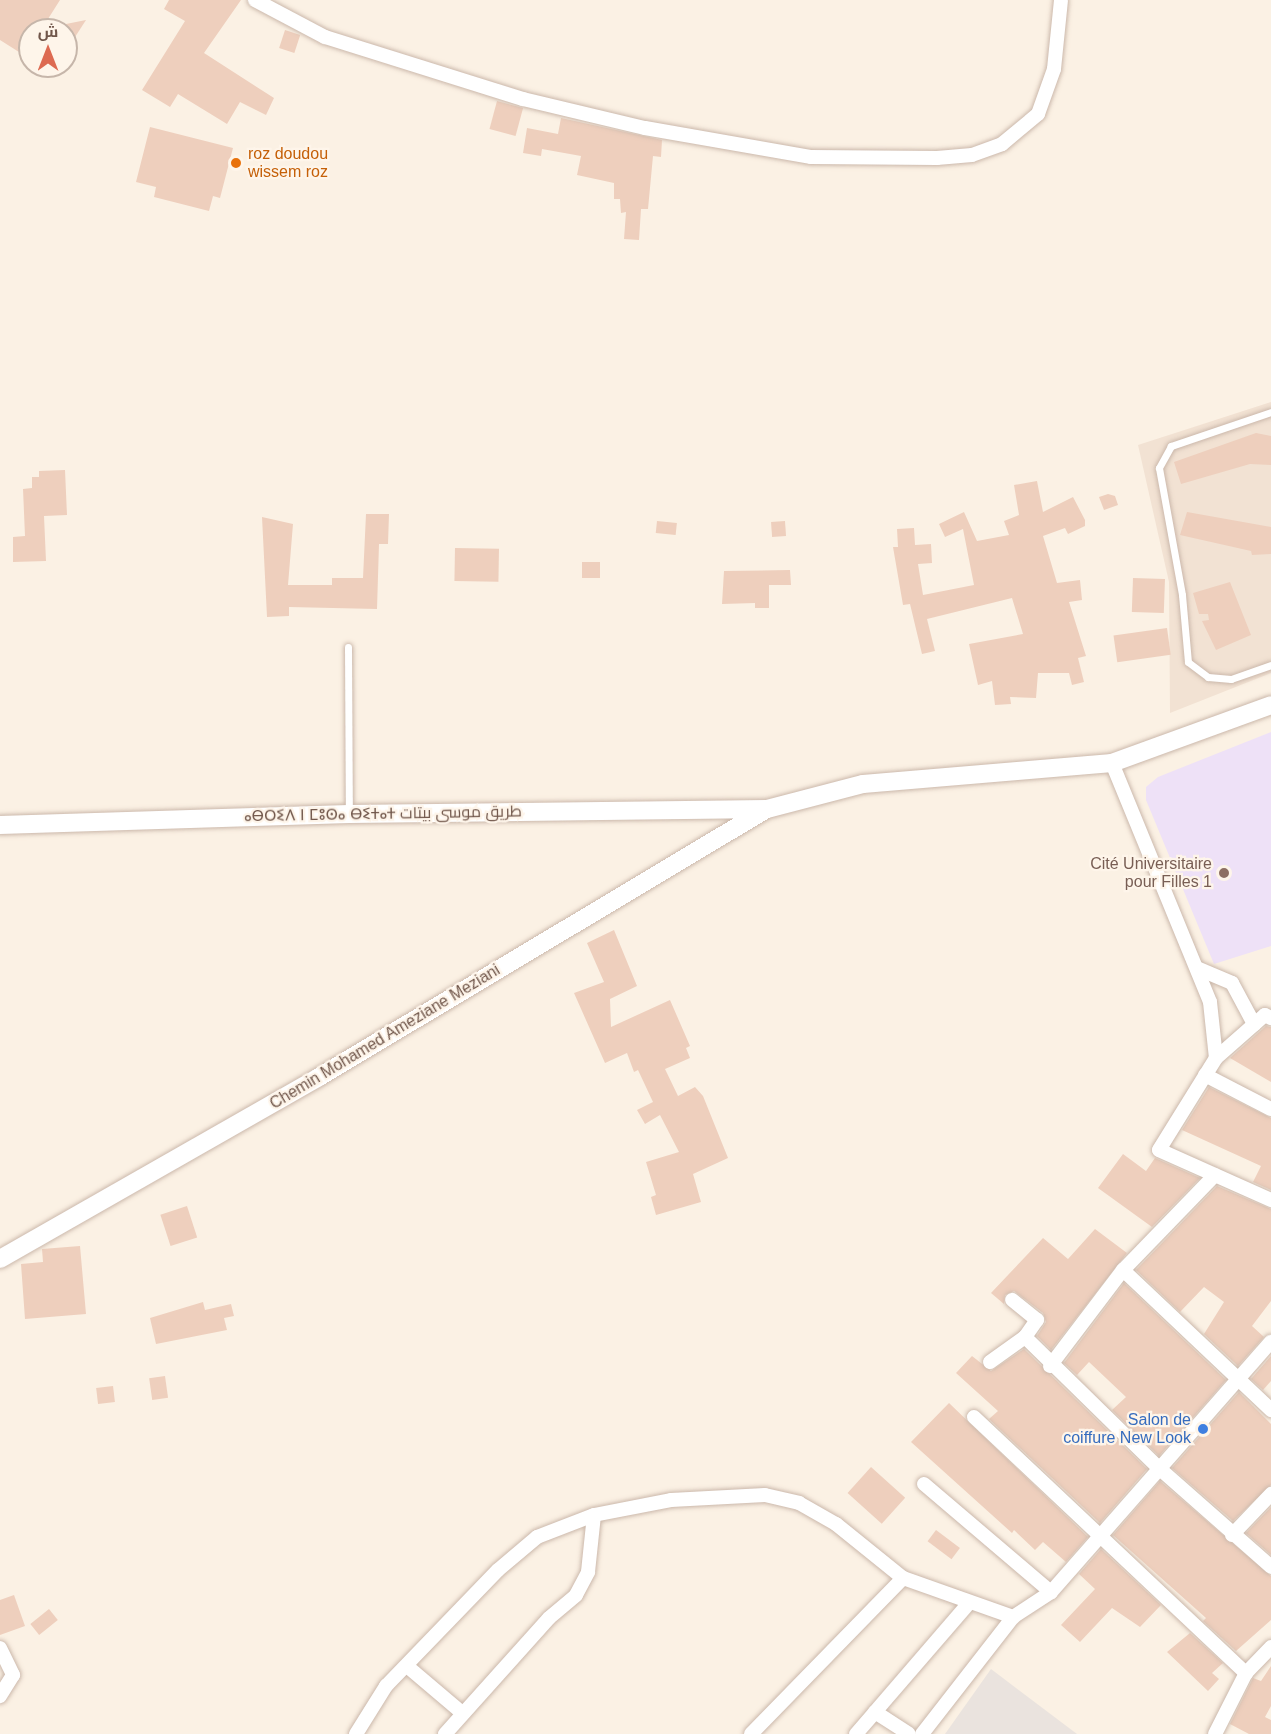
<!DOCTYPE html>
<html>
<head>
<meta charset="utf-8">
<style>
  body { margin:0 }
  #map { position:relative; width:1271px; height:1734px; overflow:hidden; background:#fbf1e4; font-family:Arial,Cairo,"Noto Sans Tifinagh",sans-serif }
  div>[style] { position:absolute }
  .residential>* { inset:0; background:#f2e2d3 }
  .industrial>* { inset:0; background:#eae3de }
  .education>* { inset:0; background:#eee1f7 }
  .building>* { inset:0; background:#eecfbd; transform-origin:0 0 }
  .roads { filter:drop-shadow(0 0 2px #cbb8ab) drop-shadow(0 0 2px #cbb8ab) }
  .lane>* { height:7px; margin:-3.5px; padding:0 3.5px; transform-origin:3.5px; border-radius:3.5px; background:#fff }
  .street>* { height:14px; margin:-7px; padding:0 7px; transform-origin:7px; border-radius:7px; background:#fff }
  .secondary>* { height:18px; margin:-9px; padding:0 9px; transform-origin:9px; border-radius:9px; background:#fff }
  .dots>* { width:16px; height:16px; translate:-50% -50%; box-sizing:border-box; border:3px solid #fef5ea; border-radius:50% }
  span { translate:-50% -50%; white-space:nowrap; text-align:center; line-height:1.15; -webkit-text-stroke:4.5px #fef5ea; paint-order:stroke }
  .food-label { font-size:16px; color:#c56008 }
  .left { translate:0 -50%; text-align:left }
  .street-label { font-size:16px; color:#71574b }
  .education-label { font-size:16px; color:#785e54 }
  .right { translate:-100% -50%; text-align:right }
  .shop-label { font-size:16px; color:#366cbe }
  .north { position:absolute; left:18px; top:18px; width:60px; height:60px; box-sizing:border-box; background:#fef5ea; border:2px solid #c6b6aa; border-radius:50%; rotate:0deg; font-size:16px; font-weight:700; line-height:24px; text-align:center; color:#71574b }
  .north::after { content:''; display:block; margin:auto; width:21px; height:27px; background:#dd6a51; clip-path:polygon(50% 0,100% 100%,50% 72%,0 100%) }
</style>
</head>
<body>
<div id="map">
  <div class="residential">
    <div style="clip-path:polygon(1271px 402px,1271px 673px,1170px 713px,1169px 582px,1138px 445px)"></div>
  </div>
  <div class="industrial">
    <div style="clip-path:polygon(991px 1669px,1077px 1734px,945px 1734px)"></div>
  </div>
  <div class="education">
    <div style="clip-path:polygon(1271px 732px,1271px 946px,1214px 964px,1146px 800px,1146px 787px,1158px 777px)"></div>
  </div>
  <div class="building">
    <div style="clip-path:polygon(0 0,60px 0,41px 30px,30px 30px,30px 59px,0 40px)"></div>
    <div style="clip-path:polygon(169px 0,241px 0,204px 53px,274px 98px,266px 115px,240px 102px,227px 124px,178px 94px,170px 107px,142px 90px,185px 21px,164px 9px)"></div>
    <div style="clip-path:polygon(86px 20px,66px 51px,66px 24px)"></div>
    <div style="left:285px;top:30px;width:16px;height:19px;rotate:18deg"></div>
    <div style="left:497px;top:101px;width:27px;height:29px;rotate:15deg"></div>
    <div style="clip-path:polygon(561px 118px,662px 140px,661px 157px,653px 156px,648px 209px,641px 209px,639px 240px,624px 239px,626px 212px,621px 213px,620px 199px,614px 199px,614px 183px,577px 175px,581px 156px,542px 149px,541px 156px,523px 153px,527px 128px,558px 134px)"></div>
    <div style="clip-path:polygon(150px 127px,233px 148px,220px 198px,213px 196px,209px 211px,154px 197px,156px 187px,136px 182px)"></div>
    <div style="clip-path:polygon(1256px 433px,1271px 436px,1271px 465px,1250px 464px,1181px 484px,1174px 462px)"></div>
    <div style="clip-path:polygon(65px 470px,67px 515px,44px 516px,46px 561px,13px 562px,13px 537px,25px 536px,23px 489px,32px 488px,32px 477px,39px 477px,39px 471px)"></div>
    <div style="clip-path:polygon(1037px 481px,1043px 512px,1073px 497px,1085px 520px,1085px 526px,1068px 534px,1065px 528px,1043px 536px,1057px 583px,1080px 580px,1082px 600px,1069px 602px,1086px 656px,1078px 658px,1084px 682px,1072px 685px,1069px 673px,1038px 673px,1036px 698px,1010px 697px,1011px 704px,995px 705px,992px 681px,978px 685px,969px 644px,1023px 634px,1012px 598px,927px 619px,935px 651px,922px 654px,910px 604px,903px 605px,893px 547px,898px 547px,897px 529px,914px 528px,915px 545px,931px 544px,932px 563px,918px 564px,923px 595px,974px 585px,963px 529px,945px 537px,939px 524px,964px 512px,977px 541px,1009px 535px,1004px 521px,1019px 515px,1014px 485px)"></div>
    <div style="clip-path:polygon(1108px 494px,1115px 496px,1118px 505px,1104px 510px,1099px 497px)"></div>
    <div style="clip-path:polygon(1187px 512px,1271px 527px,1271px 554px,1252px 555px,1251px 551px,1180px 535px)"></div>
    <div style="clip-path:polygon(366px 514px,389px 514px,388px 544px,379px 544px,377px 609px,289px 607px,289px 616px,267px 617px,262px 517px,293px 524px,288px 585px,332px 585px,332px 578px,363px 578px)"></div>
    <div style="left:657px;top:521px;width:20px;height:12px;rotate:6deg"></div>
    <div style="left:785px;top:521px;width:15px;height:14px;rotate:86deg"></div>
    <div style="left:455px;top:548px;width:44px;height:33px;rotate:1deg"></div>
    <div style="left:582px;top:562px;width:18px;height:16px"></div>
    <div style="clip-path:polygon(790px 570px,791px 585px,769px 585px,769px 608px,755px 608px,755px 603px,722px 604px,724px 571px)"></div>
    <div style="left:1133px;top:578px;width:32px;height:34px;rotate:2deg"></div>
    <div style="clip-path:polygon(1230px 582px,1251px 635px,1216px 650px,1202px 621px,1209px 620px,1208px 614px,1199px 614px,1193px 593px)"></div>
    <div style="left:1167px;top:628px;width:27px;height:54px;rotate:82deg"></div>
    <div style="clip-path:polygon(614px 930px,637px 986px,610px 999px,611px 1027px,670px 1000px,690px 1046px,686px 1048px,690px 1058px,665px 1069px,678px 1096px,695px 1087px,703px 1096px,728px 1158px,693px 1174px,701px 1202px,656px 1215px,651px 1197px,656px 1195px,646px 1162px,679px 1152px,660px 1115px,645px 1124px,637px 1110px,653px 1102px,638px 1070px,634px 1072px,627px 1053px,605px 1063px,574px 993px,604px 982px,587px 943px)"></div>
    <div style="clip-path:polygon(1266px 1026px,1271px 1027px,1271px 1082px,1230px 1058px)"></div>
    <div style="clip-path:polygon(1209px 1087px,1271px 1118px,1271px 1190px,1253px 1182px,1261px 1166px,1182px 1130px)"></div>
    <div style="clip-path:polygon(1123px 1154px,1146px 1171px,1155px 1158px,1200px 1178px,1152px 1227px,1098px 1188px)"></div>
    <div style="clip-path:polygon(1217px 1186px,1271px 1209px,1271px 1301px,1252px 1326px,1264px 1337px,1238px 1366px,1204px 1334px,1224px 1302px,1204px 1287px,1180px 1312px,1136px 1270px)"></div>
    <div style="left:187px;top:1206px;width:33px;height:28px;rotate:72deg"></div>
    <div style="clip-path:polygon(1095px 1229px,1127px 1253px,1051px 1350px,1037px 1336px,1046px 1322px,1043px 1313px,1014px 1291px,1005px 1295px,1004px 1304px,991px 1293px,1043px 1238px,1068px 1259px)"></div>
    <div style="clip-path:polygon(80px 1246px,86px 1314px,25px 1319px,21px 1264px,43px 1262px,42px 1249px)"></div>
    <div style="clip-path:polygon(1124px 1283px,1226px 1380px,1159px 1456px,1112px 1410px,1126px 1397px,1089px 1362px,1077px 1375px,1064px 1363px)"></div>
    <div style="clip-path:polygon(203px 1302px,205px 1310px,231px 1304px,234px 1316px,224px 1318px,227px 1330px,156px 1344px,150px 1318px)"></div>
    <div style="clip-path:polygon(1024px 1349px,1147px 1469px,1100px 1523px,989px 1419px,998px 1411px,956px 1373px,972px 1356px,991px 1371px)"></div>
    <div style="clip-path:polygon(1271px 1356px,1271px 1381px,1263px 1390px,1251px 1379px)"></div>
    <div style="left:165px;top:1376px;width:22px;height:16px;rotate:82deg"></div>
    <div style="left:113px;top:1386px;width:16px;height:17px;rotate:83deg"></div>
    <div style="clip-path:polygon(1239px 1392px,1271px 1424px,1271px 1485px,1233px 1521px,1172px 1468px)"></div>
    <div style="clip-path:polygon(949px 1403px,1088px 1537px,1066px 1562px,1043px 1542px,1035px 1550px,1014px 1530px,1012px 1533px,911px 1442px)"></div>
    <div style="left:871px;top:1467px;width:46px;height:35px;rotate:42deg"></div>
    <div style="clip-path:polygon(1160px 1481px,1271px 1576px,1271px 1620px,1236px 1651px,1203px 1621px,1206px 1618px,1113px 1535px)"></div>
    <div style="clip-path:polygon(1271px 1507px,1271px 1555px,1246px 1533px)"></div>
    <div style="left:936px;top:1530px;width:30px;height:14px;rotate:37deg"></div>
    <div style="clip-path:polygon(1101px 1549px,1161px 1605px,1140px 1627px,1112px 1608px,1080px 1642px,1061px 1625px,1095px 1589px,1079px 1574px)"></div>
    <div style="clip-path:polygon(14px 1595px,25px 1626px,0 1635px,0 1600px)"></div>
    <div style="left:49px;top:1609px;width:14px;height:24px;rotate:51deg"></div>
    <div style="clip-path:polygon(1190px 1633px,1223px 1663px,1212px 1673px,1219px 1679px,1208px 1691px,1167px 1652px)"></div>
    <div style="clip-path:polygon(1271px 1666px,1271px 1706px,1265px 1717px,1271px 1720px,1271px 1734px,1249px 1734px,1230px 1724px,1253px 1678px,1261px 1681px)"></div>
  </div>
  <div class="roads">
    <div class="lane">
      <div style="left:1271px;top:412px;width:106px;rotate:161.2deg"></div>
      <div style="left:1171px;top:446px;width:25px;rotate:119deg"></div>
      <div style="left:1159px;top:468px;width:129px;rotate:79.7deg"></div>
      <div style="left:1182px;top:595px;width:67px;rotate:84.9deg"></div>
      <div style="left:1188px;top:662px;width:25px;rotate:37deg"></div>
      <div style="left:1208px;top:677px;width:23px;rotate:5deg"></div>
      <div style="left:1231px;top:679px;width:42px;rotate:-19.3deg"></div>
      <div style="left:348px;top:647px;width:166px;rotate:89.7deg"></div>
    </div>
    <div class="street">
      <div style="left:255px;top:0;width:79px;rotate:27.9deg"></div>
      <div style="left:325px;top:37px;width:207px;rotate:17.4deg"></div>
      <div style="left:523px;top:99px;width:125px;rotate:13.4deg"></div>
      <div style="left:645px;top:128px;width:169px;rotate:9.9deg"></div>
      <div style="left:811px;top:157px;width:126px;rotate:0.5deg"></div>
      <div style="left:937px;top:158px;width:35px;rotate:-5deg"></div>
      <div style="left:972px;top:155px;width:32px;rotate:-20deg"></div>
      <div style="left:1002px;top:144px;width:47px;rotate:-39.8deg"></div>
      <div style="left:1038px;top:114px;width:48px;rotate:-70.4deg"></div>
      <div style="left:1054px;top:69px;width:69px;rotate:-84.2deg"></div>
      <div style="left:1112px;top:763px;width:258px;rotate:67.7deg"></div>
      <div style="left:1210px;top:1002px;width:56px;rotate:83.9deg"></div>
      <div style="left:1216px;top:1058px;width:108px;rotate:121.8deg"></div>
      <div style="left:1159px;top:1150px;width:123px;rotate:24.1deg"></div>
      <div style="left:1199px;top:969px;width:36px;rotate:23deg"></div>
      <div style="left:1232px;top:983px;width:47px;rotate:61.8deg"></div>
      <div style="left:1216px;top:1058px;width:65px;rotate:-41.3deg"></div>
      <div style="left:1265px;top:1015px;width:7px;rotate:27deg"></div>
      <div style="left:1205px;top:1075px;width:74px;rotate:27.3deg"></div>
      <div style="left:1123px;top:1270px;width:204px;rotate:43.4deg"></div>
      <div style="left:1025px;top:1337px;width:189px;rotate:44.4deg"></div>
      <div style="left:1160px;top:1469px;width:148px;rotate:41.4deg"></div>
      <div style="left:990px;top:1362px;width:43px;rotate:-35.5deg"></div>
      <div style="left:1025px;top:1337px;width:21px;rotate:-55deg"></div>
      <div style="left:1037px;top:1320px;width:32px;rotate:-141deg"></div>
      <div style="left:1050px;top:1366px;width:121px;rotate:-52.8deg"></div>
      <div style="left:1123px;top:1270px;width:132px;rotate:-45.9deg"></div>
      <div style="left:974px;top:1417px;width:374px;rotate:43.3deg"></div>
      <div style="left:924px;top:1484px;width:167px;rotate:40.4deg"></div>
      <div style="left:1232px;top:1535px;width:57px;rotate:-46.4deg"></div>
      <div style="left:0;top:1648px;width:30px;rotate:64deg"></div>
      <div style="left:13px;top:1675px;width:25px;rotate:122deg"></div>
      <div style="left:408px;top:1667px;width:70px;rotate:40.3deg"></div>
      <div style="left:875px;top:1712px;width:144px;rotate:-49.2deg"></div>
      <div style="left:356px;top:1734px;width:57px;rotate:-58deg"></div>
      <div style="left:386px;top:1686px;width:161px;rotate:-46deg"></div>
      <div style="left:498px;top:1570px;width:51px;rotate:-40.2deg"></div>
      <div style="left:537px;top:1537px;width:61px;rotate:-21.1deg"></div>
      <div style="left:594px;top:1515px;width:78px;rotate:-11deg"></div>
      <div style="left:671px;top:1500px;width:94px;rotate:-3deg"></div>
      <div style="left:765px;top:1495px;width:35px;rotate:13deg"></div>
      <div style="left:799px;top:1503px;width:43px;rotate:29.6deg"></div>
      <div style="left:836px;top:1524px;width:86px;rotate:38.9deg"></div>
      <div style="left:903px;top:1578px;width:117px;rotate:19.5deg"></div>
      <div style="left:445px;top:1734px;width:156px;rotate:-48.1deg"></div>
      <div style="left:549px;top:1618px;width:35px;rotate:-40deg"></div>
      <div style="left:576px;top:1595px;width:26px;rotate:-62deg"></div>
      <div style="left:588px;top:1572px;width:57px;rotate:-84deg"></div>
      <div style="left:751px;top:1734px;width:218px;rotate:-45.7deg"></div>
      <div style="left:856px;top:1734px;width:29px;rotate:-49deg"></div>
      <div style="left:875px;top:1712px;width:40px;rotate:32.9deg"></div>
      <div style="left:922px;top:1734px;width:148px;rotate:-52.1deg"></div>
      <div style="left:1013px;top:1617px;width:45px;rotate:-33.3deg"></div>
      <div style="left:1051px;top:1592px;width:333px;rotate:-48.7deg"></div>
      <div style="left:1215px;top:1734px;width:68px;rotate:-63.1deg"></div>
      <div style="left:1246px;top:1673px;width:36px;rotate:-46deg"></div>
    </div>
    <div class="secondary">
      <div style="left:0;top:825px;width:349px;rotate:-1.8deg"></div>
      <div style="left:349px;top:814px;width:418px;rotate:-0.7deg"></div>
      <div style="left:767px;top:809px;width:99px;rotate:-14.6deg"></div>
      <div style="left:863px;top:784px;width:250px;rotate:-4.8deg"></div>
      <div style="left:1112px;top:763px;width:169px;rotate:-20deg"></div>
      <div style="left:0;top:1259px;width:367px;rotate:-29.7deg"></div>
      <div style="left:319px;top:1077px;width:520px;rotate:-30.91deg"></div>
    </div>
  </div>
  <div class="dots">
    <div style="left:236px;top:163px;background:#e8710a"></div>
    <div style="left:1224px;top:873px;background:#8d6e63"></div>
    <div style="left:1203px;top:1429px;background:#3f7fe0"></div>
  </div>
  <div class="food-label">
    <span class="left" style="left:248px;top:163px">roz doudou<br>wissem roz</span>
  </div>
  <div class="street-label">
    <span style="left:383px;top:814px;rotate:-1deg">ⴰⴱⵔⵉⴷ ⵏ ⵎⵓⵙⴰ ⴱⵉⵜⴰⵜ طريق موسى بيتات</span>
    <span style="left:385px;top:1037px;rotate:-31deg">Chemin Mohamed Ameziane Meziani</span>
  </div>
  <div class="education-label">
    <span class="right" style="left:1212px;top:873px">Cité Universitaire<br>pour Filles 1</span>
  </div>
  <div class="shop-label">
    <span class="right" style="left:1191px;top:1429px">Salon de<br>coiffure New Look</span>
  </div>
  <div class="north">ش</div>
</div>
</body>
</html>
